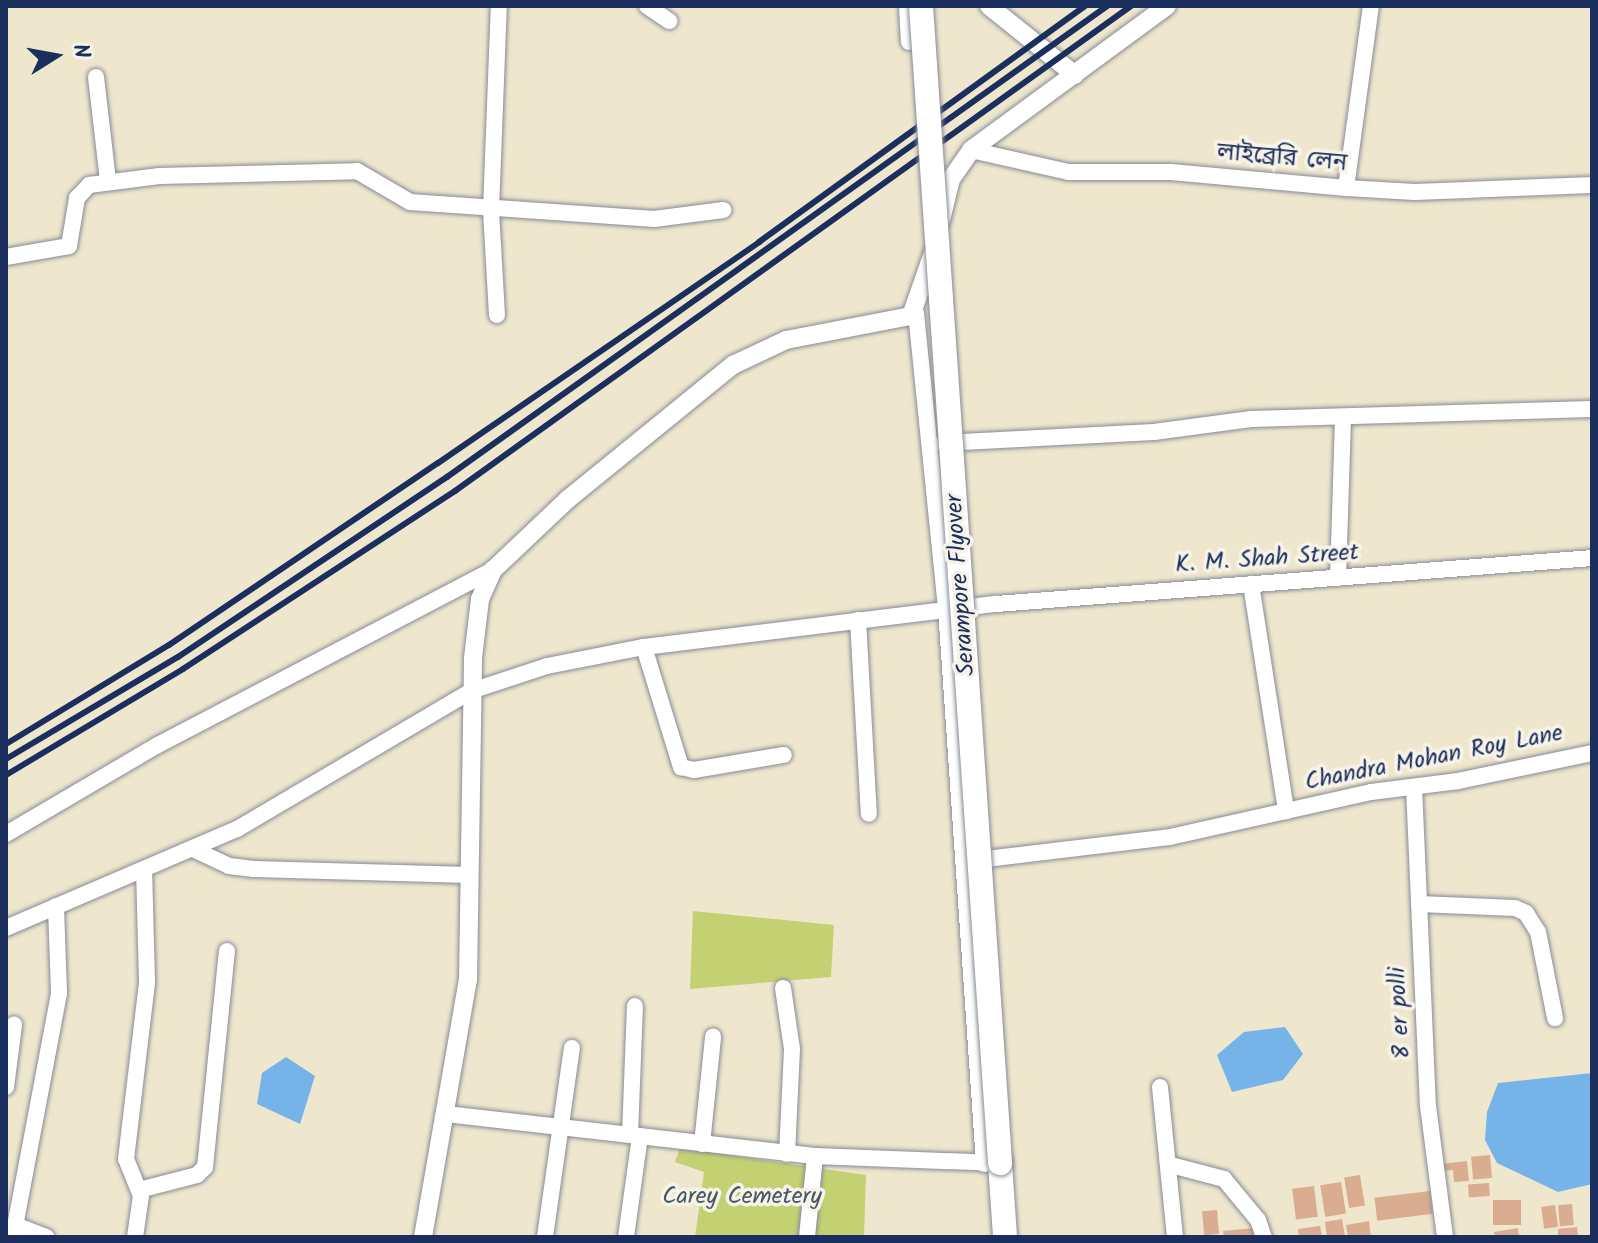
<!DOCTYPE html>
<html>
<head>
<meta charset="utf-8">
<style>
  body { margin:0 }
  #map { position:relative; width:1598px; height:1243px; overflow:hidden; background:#efe7cd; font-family:Kalam,"Noto Sans Bengali",sans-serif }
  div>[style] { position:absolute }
  .green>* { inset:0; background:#c4d173 }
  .water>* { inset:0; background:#75b3e8 }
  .building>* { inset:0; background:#daad91; transform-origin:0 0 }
  .roads { filter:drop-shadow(0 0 2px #858b96) drop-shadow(0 0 2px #858b96) }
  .minor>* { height:16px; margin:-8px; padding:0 8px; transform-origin:8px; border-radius:8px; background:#fff }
  .tertiary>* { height:18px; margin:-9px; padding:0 9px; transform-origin:9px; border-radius:9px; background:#fff }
  .primary>* { height:24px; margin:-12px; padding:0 12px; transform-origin:12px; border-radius:12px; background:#fff }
  .rail>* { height:6px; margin:-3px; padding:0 3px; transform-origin:3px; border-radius:3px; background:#1b2f5e }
  .bridges { filter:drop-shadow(0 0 2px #858b96) drop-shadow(0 0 2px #858b96) }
  .primary-bridge>* { height:24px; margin:-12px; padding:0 12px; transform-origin:12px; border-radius:12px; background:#fff }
  span { translate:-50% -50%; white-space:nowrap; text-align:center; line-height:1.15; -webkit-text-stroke:7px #f7f3e8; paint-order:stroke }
  .street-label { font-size:24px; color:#1b2f5e }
  .park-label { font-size:24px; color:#455863 }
  .frame { position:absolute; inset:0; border:8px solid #1b2f5e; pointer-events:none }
  .north { position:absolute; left:16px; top:16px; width:80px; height:80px; -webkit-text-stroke:6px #f7f3e8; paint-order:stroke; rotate:79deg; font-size:22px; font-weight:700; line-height:32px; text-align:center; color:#1b2f5e }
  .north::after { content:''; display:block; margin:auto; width:28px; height:36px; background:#1b2f5e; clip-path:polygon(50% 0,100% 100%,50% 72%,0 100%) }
</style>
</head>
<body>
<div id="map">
  <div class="green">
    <div style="clip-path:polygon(693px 911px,834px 925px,831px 977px,690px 989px)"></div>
    <div style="clip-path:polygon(680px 1148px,866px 1175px,864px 1237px,695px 1237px,704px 1172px,675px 1162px)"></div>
  </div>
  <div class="water">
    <div style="clip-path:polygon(1285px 1027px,1303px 1054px,1283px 1080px,1232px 1092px,1217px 1055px,1244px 1032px)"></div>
    <div style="clip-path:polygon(286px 1057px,315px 1076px,300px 1124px,257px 1104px,262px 1073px)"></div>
    <div style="clip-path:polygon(1592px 1073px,1592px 1184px,1558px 1192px,1497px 1163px,1485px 1140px,1487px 1112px,1498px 1083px)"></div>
  </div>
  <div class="building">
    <div style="left:1490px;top:1155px;width:23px;height:19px;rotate:85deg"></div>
    <div style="clip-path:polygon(1467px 1161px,1469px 1181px,1454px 1182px,1453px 1170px,1442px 1171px,1441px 1164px)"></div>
    <div style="left:1360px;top:1175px;width:31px;height:16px;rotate:81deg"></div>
    <div style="left:1341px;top:1182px;width:32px;height:21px;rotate:81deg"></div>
    <div style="left:1489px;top:1183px;width:13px;height:21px;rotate:86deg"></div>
    <div style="left:1314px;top:1186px;width:31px;height:22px;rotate:83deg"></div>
    <div style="left:1430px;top:1191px;width:23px;height:56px;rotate:83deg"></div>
    <div style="left:1521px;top:1200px;width:25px;height:28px;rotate:90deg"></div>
    <div style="left:1572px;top:1204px;width:21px;height:14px;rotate:85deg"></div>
    <div style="left:1555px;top:1205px;width:22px;height:14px;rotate:82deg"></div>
    <div style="left:1217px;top:1210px;width:24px;height:15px;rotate:85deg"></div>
    <div style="clip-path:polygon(1342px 1219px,1345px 1237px,1327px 1237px,1325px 1222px)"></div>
    <div style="clip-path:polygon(1369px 1221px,1371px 1237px,1348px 1237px,1346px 1225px)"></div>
    <div style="clip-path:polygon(1320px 1226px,1322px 1237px,1299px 1237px,1298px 1229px)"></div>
    <div style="clip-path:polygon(1577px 1227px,1578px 1237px,1558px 1237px,1558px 1229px)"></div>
    <div style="clip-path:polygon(1255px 1228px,1256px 1237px,1224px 1237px,1223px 1231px)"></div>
    <div style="clip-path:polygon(1518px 1228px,1519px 1237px,1495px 1237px,1494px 1232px)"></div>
  </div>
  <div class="roads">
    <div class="minor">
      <div style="left:647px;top:6px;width:27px;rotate:34deg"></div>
      <div style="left:907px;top:6px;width:36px;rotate:87deg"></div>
      <div style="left:96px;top:77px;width:104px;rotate:83.4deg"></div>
      <div style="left:971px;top:150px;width:100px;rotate:12.7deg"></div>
      <div style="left:1069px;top:172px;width:102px"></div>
      <div style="left:1171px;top:172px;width:176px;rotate:5.2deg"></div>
      <div style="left:1346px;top:188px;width:69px;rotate:3.3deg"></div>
      <div style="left:1415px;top:192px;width:177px;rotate:-2.3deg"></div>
      <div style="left:1346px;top:188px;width:184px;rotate:-82.2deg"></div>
      <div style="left:6px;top:257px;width:64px;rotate:-9.9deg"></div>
      <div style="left:69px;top:246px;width:49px;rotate:-80.5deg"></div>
      <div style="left:77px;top:198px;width:18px;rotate:-47deg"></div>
      <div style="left:89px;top:185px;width:71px;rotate:-7.3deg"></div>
      <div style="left:159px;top:176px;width:198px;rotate:-1.4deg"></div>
      <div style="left:357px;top:171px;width:61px;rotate:30.3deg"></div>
      <div style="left:410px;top:202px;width:245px;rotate:4deg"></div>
      <div style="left:654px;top:219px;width:70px;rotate:-7.4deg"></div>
      <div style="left:916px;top:313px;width:298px;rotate:84.2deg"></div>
      <div style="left:946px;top:609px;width:556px;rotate:86.08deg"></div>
      <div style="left:497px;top:315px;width:105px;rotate:-93.3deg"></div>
      <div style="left:491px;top:210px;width:204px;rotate:-87.8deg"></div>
      <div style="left:943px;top:443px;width:211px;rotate:-3deg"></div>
      <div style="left:1154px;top:432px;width:98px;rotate:-7.6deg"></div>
      <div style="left:1251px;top:419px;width:341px;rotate:-1.7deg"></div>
      <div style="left:1338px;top:578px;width:161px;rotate:-88.2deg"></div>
      <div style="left:1251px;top:584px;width:230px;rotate:81.2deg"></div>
      <div style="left:858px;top:620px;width:194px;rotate:86.8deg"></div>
      <div style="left:644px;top:647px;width:126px;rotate:72.9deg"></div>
      <div style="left:681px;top:767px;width:13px;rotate:13deg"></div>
      <div style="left:694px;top:770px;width:91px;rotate:-9.5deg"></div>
      <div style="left:1414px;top:787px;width:319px;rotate:87.5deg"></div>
      <div style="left:1428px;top:1106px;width:132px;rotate:82.6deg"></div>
      <div style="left:6px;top:834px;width:176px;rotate:-30.4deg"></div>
      <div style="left:158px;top:745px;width:378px;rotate:-27.6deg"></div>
      <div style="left:193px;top:849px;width:40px;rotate:25deg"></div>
      <div style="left:229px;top:866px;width:25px;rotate:7deg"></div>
      <div style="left:254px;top:869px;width:216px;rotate:1.6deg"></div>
      <div style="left:969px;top:861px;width:202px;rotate:-6.8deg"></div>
      <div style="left:1170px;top:837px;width:206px;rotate:-12.6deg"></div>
      <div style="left:1371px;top:792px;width:88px;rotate:-7.2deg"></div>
      <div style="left:1458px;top:781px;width:137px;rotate:-11.8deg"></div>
      <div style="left:1419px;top:904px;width:96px;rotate:2.4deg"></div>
      <div style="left:1515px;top:908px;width:12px;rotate:24deg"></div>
      <div style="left:1526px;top:913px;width:22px;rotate:58deg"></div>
      <div style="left:1538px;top:932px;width:88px;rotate:78.8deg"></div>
      <div style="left:6px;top:928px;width:251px;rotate:-23.2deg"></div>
      <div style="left:237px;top:829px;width:272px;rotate:-30.5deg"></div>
      <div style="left:471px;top:691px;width:80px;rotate:-18.2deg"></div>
      <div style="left:547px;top:666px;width:99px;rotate:-11.1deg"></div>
      <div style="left:644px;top:647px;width:355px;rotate:-7deg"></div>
      <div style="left:996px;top:604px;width:598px;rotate:-4.41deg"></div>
      <div style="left:783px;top:988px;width:62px;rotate:81.6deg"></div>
      <div style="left:792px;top:1049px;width:105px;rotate:92.7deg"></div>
      <div style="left:6px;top:1087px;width:63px;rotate:-82.6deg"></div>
      <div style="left:1160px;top:1087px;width:151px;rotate:84.3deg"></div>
      <div style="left:446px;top:1114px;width:371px;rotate:6.5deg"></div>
      <div style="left:815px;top:1156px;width:179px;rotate:2.2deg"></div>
      <div style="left:630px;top:1135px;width:129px;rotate:-87.8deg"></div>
      <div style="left:702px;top:1144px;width:108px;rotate:-84.1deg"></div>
      <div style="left:1171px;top:1165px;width:55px;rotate:14.8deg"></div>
      <div style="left:1224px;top:1179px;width:53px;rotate:50.3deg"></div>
      <div style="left:1258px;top:1220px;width:18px;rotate:71deg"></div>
      <div style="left:139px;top:1190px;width:60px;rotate:-14.5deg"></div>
      <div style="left:197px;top:1175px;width:11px;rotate:-45deg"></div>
      <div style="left:205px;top:1167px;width:217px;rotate:-84.2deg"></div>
      <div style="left:15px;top:1225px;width:34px;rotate:21deg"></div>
      <div style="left:13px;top:1237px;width:248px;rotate:-79.3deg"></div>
      <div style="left:59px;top:993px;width:87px;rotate:-92deg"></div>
      <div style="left:135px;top:1237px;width:41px;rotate:-81.7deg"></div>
      <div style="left:141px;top:1196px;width:40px;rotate:-112deg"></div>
      <div style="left:126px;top:1159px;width:178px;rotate:-83.2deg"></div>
      <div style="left:147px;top:982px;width:112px;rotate:-91.5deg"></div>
      <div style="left:545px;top:1237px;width:191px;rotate:-81.9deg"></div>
      <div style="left:626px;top:1237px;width:102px;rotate:-82.1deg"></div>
      <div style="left:807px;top:1237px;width:81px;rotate:-84.4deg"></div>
    </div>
    <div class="tertiary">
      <div style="left:989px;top:6px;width:110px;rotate:38.7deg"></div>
      <div style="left:941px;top:220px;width:42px;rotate:-76.3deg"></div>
      <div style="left:951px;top:179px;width:35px;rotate:-55deg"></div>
      <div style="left:971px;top:150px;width:243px;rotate:-36.3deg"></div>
      <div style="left:423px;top:1237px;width:261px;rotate:-80.1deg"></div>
      <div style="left:468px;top:980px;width:322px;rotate:-89.1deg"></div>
      <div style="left:473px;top:658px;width:59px;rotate:-83.2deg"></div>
      <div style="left:480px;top:599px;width:32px;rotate:-66deg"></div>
      <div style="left:493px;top:570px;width:103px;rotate:-43.4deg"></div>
      <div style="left:568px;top:499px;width:213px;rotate:-39.1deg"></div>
      <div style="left:733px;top:365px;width:59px;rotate:-25.3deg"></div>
      <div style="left:786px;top:340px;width:127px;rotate:-10.9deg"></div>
      <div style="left:911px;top:316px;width:67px;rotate:-70.8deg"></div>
    </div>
    <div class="primary">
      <div style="left:1000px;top:1163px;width:74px;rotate:86.1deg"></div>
    </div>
  </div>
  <div class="rail">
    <div style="left:6px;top:744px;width:191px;rotate:-31.3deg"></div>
    <div style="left:169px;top:645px;width:325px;rotate:-34.1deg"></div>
    <div style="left:438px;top:463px;width:390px;rotate:-34.5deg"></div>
    <div style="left:759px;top:242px;width:402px;rotate:-35.9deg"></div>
    <div style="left:6px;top:759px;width:200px;rotate:-30.7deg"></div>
    <div style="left:178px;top:657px;width:324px;rotate:-33.8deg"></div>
    <div style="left:447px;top:477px;width:811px;rotate:-35.51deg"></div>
    <div style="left:6px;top:775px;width:206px;rotate:-30.9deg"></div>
    <div style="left:183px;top:669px;width:325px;rotate:-33.2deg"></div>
    <div style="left:455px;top:491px;width:832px;rotate:-35.66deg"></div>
  </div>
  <div class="bridges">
    <div class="primary-bridge">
      <div style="left:921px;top:6px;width:1160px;rotate:86.09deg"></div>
    </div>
  </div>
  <div class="street-label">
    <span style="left:1282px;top:158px;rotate:5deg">লাইব্রেরি লেন</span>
    <span style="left:1267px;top:559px;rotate:-4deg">K. M. Shah Street</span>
    <span style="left:961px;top:585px;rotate:-94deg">Serampore Flyover</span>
    <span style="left:1434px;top:758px;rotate:-11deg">Chandra Mohan Roy Lane</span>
    <span style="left:1400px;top:1013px;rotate:-93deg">8 er polli</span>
  </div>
  <div class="park-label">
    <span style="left:742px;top:1197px">Carey Cemetery</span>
  </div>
  <div class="frame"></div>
  <div class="north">N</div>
</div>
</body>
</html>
